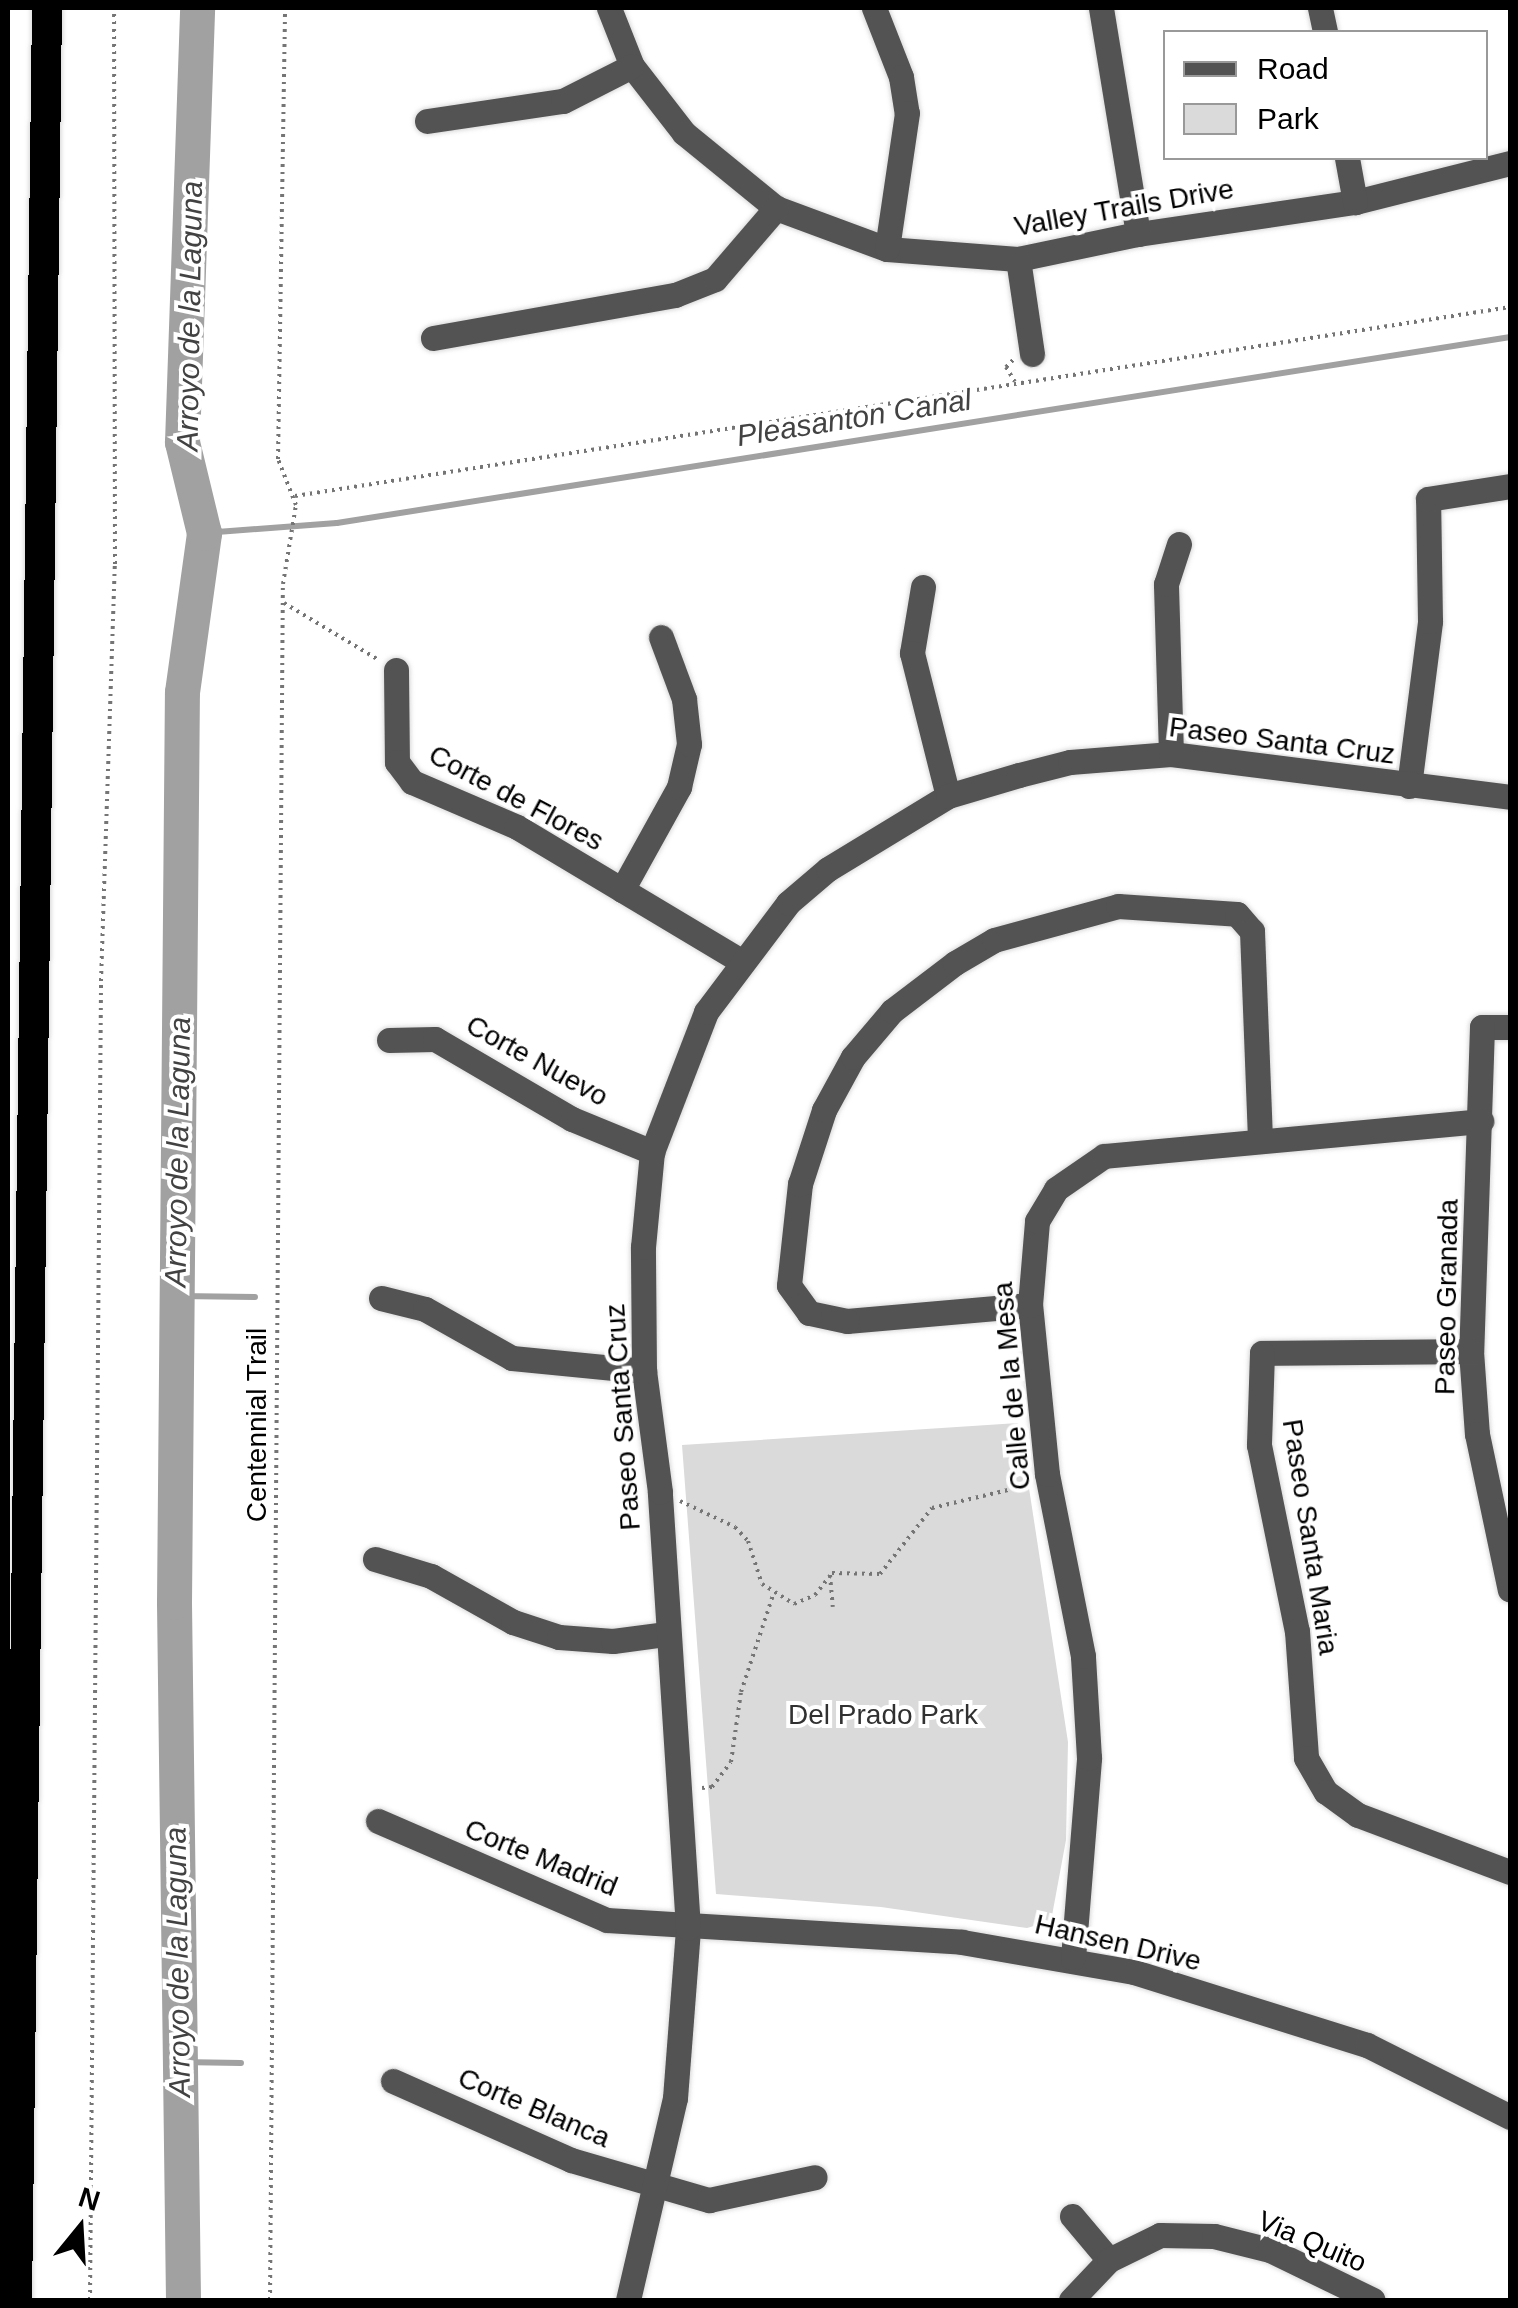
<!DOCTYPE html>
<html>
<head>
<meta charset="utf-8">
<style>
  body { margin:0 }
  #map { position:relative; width:1518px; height:2308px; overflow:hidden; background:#fff; font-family:Arial,sans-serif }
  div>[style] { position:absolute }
  .green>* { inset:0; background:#dadada }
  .stream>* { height:6px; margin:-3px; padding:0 3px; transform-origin:3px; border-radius:3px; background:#a1a1a1 }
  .river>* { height:35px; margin:-17.5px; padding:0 17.5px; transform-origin:17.5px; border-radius:17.5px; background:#a1a1a1 }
  .path>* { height:4px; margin-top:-2px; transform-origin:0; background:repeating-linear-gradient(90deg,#757575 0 2.5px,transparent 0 7.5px) }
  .roads { filter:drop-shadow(0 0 2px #dbdbdb) drop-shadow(0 0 2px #dbdbdb) }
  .minor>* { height:25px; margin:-12.5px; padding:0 12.5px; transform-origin:12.5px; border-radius:12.5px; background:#535353 }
  .highway>* { height:30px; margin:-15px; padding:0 15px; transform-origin:15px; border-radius:15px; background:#000 }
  span { translate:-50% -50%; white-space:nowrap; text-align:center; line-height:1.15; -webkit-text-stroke:8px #fff; paint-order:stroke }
  .street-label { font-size:28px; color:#000 }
  .park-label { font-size:28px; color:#313131 }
  .water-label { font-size:30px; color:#424242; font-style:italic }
  .frame { position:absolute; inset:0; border:10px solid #000; pointer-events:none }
  .legend { position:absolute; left:1163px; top:30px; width:325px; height:130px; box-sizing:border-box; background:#fff; border:2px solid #999; margin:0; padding:12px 18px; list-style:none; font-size:30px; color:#000 }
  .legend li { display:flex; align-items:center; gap:20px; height:50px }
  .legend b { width:50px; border:2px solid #999 }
  .north { position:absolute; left:30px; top:2178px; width:100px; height:100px; -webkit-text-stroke:8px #fff; paint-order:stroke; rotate:18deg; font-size:28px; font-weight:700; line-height:40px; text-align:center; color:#000 }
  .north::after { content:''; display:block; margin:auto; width:35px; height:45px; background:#000; clip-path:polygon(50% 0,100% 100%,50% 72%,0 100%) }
</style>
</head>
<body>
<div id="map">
  <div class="green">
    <div style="clip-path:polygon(1019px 1423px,1068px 1742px,1066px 1840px,1051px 1921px,1027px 1928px,881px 1907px,716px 1894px,682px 1445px)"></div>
  </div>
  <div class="stream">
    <div style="left:204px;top:533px;width:133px;rotate:-4.3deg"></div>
    <div style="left:337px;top:523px;width:1188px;rotate:-9.01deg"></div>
    <div style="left:179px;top:1296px;width:76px;rotate:0.8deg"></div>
    <div style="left:180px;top:2062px;width:61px;rotate:0.9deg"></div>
  </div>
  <div class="river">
    <div style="left:183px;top:2300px;width:698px;rotate:-90.74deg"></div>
    <div style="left:174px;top:1602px;width:910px;rotate:-89.5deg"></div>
    <div style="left:182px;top:692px;width:161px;rotate:-82.1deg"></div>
    <div style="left:204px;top:533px;width:94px;rotate:-103.6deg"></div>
    <div style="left:182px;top:442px;width:434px;rotate:-88deg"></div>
  </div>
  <div class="path">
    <div style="left:1013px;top:360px;width:10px;rotate:135deg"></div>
    <div style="left:1006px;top:367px;width:17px;rotate:59deg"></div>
    <div style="left:295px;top:496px;width:1230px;rotate:-8.84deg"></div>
    <div style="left:284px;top:603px;width:111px;rotate:31deg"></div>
    <div style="left:680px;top:1501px;width:61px;rotate:25.3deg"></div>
    <div style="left:735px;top:1527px;width:19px;rotate:47deg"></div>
    <div style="left:748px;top:1541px;width:45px;rotate:72deg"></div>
    <div style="left:762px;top:1584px;width:38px;rotate:32deg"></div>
    <div style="left:794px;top:1604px;width:23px;rotate:-23deg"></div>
    <div style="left:815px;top:1595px;width:28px;rotate:-52deg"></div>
    <div style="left:832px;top:1573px;width:48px;rotate:1.2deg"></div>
    <div style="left:880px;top:1574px;width:84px;rotate:-51.8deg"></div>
    <div style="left:932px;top:1508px;width:100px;rotate:-13.3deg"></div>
    <div style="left:830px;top:1575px;width:32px;rotate:85deg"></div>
    <div style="left:702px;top:1788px;width:10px;rotate:-6deg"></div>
    <div style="left:712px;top:1787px;width:31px;rotate:-53deg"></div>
    <div style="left:731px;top:1762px;width:71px;rotate:-81.9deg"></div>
    <div style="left:741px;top:1692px;width:102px;rotate:-71.7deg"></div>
    <div style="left:90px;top:2300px;width:1319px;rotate:-89.52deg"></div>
    <div style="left:101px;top:981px;width:417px;rotate:-88.1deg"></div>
    <div style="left:115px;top:564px;width:556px;rotate:-90.1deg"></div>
    <div style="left:270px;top:2300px;width:1716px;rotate:-89.57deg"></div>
    <div style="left:283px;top:584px;width:80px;rotate:-80.7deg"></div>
    <div style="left:296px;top:505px;width:49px;rotate:-111.4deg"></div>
    <div style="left:278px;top:459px;width:451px;rotate:-89.1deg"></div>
  </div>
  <div class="roads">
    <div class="minor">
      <div style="left:609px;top:8px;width:62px;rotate:68.4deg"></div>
      <div style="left:632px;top:66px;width:85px;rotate:52.2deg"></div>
      <div style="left:684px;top:133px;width:119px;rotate:39.2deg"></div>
      <div style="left:776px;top:208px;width:118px;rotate:20.3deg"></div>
      <div style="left:887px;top:249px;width:131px;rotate:4.4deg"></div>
      <div style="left:1018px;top:259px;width:123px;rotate:-11.8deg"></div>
      <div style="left:1138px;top:234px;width:219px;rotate:-8.4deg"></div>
      <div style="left:1355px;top:202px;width:160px;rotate:-14.1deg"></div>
      <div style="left:874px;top:8px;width:74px;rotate:68.6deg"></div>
      <div style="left:901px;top:77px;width:36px;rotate:81deg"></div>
      <div style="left:907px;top:113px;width:137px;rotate:98.4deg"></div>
      <div style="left:1101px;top:8px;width:229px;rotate:80.7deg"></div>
      <div style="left:1320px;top:8px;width:25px;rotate:78deg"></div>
      <div style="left:427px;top:121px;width:137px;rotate:-8.4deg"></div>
      <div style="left:563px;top:101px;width:77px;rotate:-26.9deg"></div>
      <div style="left:1347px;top:158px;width:45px;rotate:79.7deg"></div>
      <div style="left:1018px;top:259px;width:96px;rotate:81.6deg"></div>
      <div style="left:433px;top:338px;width:246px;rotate:-10.1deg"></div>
      <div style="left:675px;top:295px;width:43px;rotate:-21.8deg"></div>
      <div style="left:715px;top:279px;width:94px;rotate:-49.3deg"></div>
      <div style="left:923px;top:587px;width:67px;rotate:99.5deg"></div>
      <div style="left:912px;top:653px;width:147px;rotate:75.9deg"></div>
      <div style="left:396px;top:670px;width:92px;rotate:89.4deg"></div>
      <div style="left:397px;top:762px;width:25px;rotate:53deg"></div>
      <div style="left:412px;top:782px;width:114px;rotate:23.2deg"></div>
      <div style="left:517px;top:827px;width:261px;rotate:30.9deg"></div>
      <div style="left:1171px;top:754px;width:170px;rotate:-91.7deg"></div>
      <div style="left:1166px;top:584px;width:42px;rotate:-72deg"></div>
      <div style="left:1409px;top:786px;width:166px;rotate:-82.7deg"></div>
      <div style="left:1430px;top:621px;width:122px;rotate:-90.9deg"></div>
      <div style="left:1428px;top:499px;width:83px;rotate:-9deg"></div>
      <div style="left:622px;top:890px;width:118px;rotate:-61deg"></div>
      <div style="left:679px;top:787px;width:44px;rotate:-76.9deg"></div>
      <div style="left:689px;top:744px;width:45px;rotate:-96.3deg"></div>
      <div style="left:684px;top:699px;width:66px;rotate:-110.4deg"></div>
      <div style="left:1510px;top:1027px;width:28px;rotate:180deg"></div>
      <div style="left:1482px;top:1027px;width:324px;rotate:91.9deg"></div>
      <div style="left:1471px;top:1351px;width:83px;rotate:85.9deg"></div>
      <div style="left:1477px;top:1434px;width:159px;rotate:78.1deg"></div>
      <div style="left:389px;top:1040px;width:46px;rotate:-1.2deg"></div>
      <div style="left:435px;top:1039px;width:159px;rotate:30.3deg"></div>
      <div style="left:572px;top:1119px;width:87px;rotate:22.4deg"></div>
      <div style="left:381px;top:1298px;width:45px;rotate:14deg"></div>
      <div style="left:425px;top:1309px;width:100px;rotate:29.4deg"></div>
      <div style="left:512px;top:1358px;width:133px;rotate:5.6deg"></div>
      <div style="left:1030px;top:1305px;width:184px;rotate:175deg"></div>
      <div style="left:847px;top:1321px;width:39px;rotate:-168deg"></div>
      <div style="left:809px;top:1313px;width:34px;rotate:-126deg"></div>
      <div style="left:789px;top:1285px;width:102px;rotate:-83.8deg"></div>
      <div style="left:800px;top:1184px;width:78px;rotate:-72deg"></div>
      <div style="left:824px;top:1110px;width:60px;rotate:-61.3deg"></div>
      <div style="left:853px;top:1057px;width:60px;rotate:-49.7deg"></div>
      <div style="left:892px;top:1011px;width:79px;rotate:-37.3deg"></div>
      <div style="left:955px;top:963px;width:45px;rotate:-30.5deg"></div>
      <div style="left:994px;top:940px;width:129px;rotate:-15.3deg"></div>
      <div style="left:1118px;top:906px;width:119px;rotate:3.8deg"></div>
      <div style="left:1237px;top:914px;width:23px;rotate:49deg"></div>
      <div style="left:1252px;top:931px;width:205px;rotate:87.8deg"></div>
      <div style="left:1471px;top:1351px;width:209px;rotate:179.5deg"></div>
      <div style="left:1262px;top:1353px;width:92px;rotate:91.9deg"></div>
      <div style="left:1259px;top:1445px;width:190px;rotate:78.5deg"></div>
      <div style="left:1297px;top:1631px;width:127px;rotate:85.9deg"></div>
      <div style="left:1306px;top:1758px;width:39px;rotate:60deg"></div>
      <div style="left:1326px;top:1792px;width:39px;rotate:36deg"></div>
      <div style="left:1358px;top:1815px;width:162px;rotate:20.6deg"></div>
      <div style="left:375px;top:1559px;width:59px;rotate:16.9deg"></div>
      <div style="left:431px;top:1576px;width:94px;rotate:29.3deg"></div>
      <div style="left:513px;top:1622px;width:48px;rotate:18.1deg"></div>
      <div style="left:559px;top:1637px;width:54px;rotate:4.2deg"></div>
      <div style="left:613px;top:1641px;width:52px;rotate:-7.7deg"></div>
      <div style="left:378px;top:1821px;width:249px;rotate:23.4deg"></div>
      <div style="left:607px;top:1920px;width:356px;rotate:3.5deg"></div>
      <div style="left:962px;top:1942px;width:175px;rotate:9.9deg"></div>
      <div style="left:1134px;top:1972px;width:244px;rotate:17.4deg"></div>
      <div style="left:1367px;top:2045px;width:160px;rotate:26.7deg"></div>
      <div style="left:1073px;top:1958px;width:201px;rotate:-85.4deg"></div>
      <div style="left:1089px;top:1758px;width:102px;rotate:-93.4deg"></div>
      <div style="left:1083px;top:1656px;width:186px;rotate:-101.2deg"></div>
      <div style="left:1047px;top:1474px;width:170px;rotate:-95.7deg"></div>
      <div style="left:1030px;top:1305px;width:84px;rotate:-85.2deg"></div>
      <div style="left:1037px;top:1221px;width:37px;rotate:-59deg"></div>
      <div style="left:1056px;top:1189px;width:58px;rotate:-34.5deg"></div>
      <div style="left:1104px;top:1156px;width:379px;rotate:-5.3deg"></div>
      <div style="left:393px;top:2081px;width:195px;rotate:23.9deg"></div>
      <div style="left:571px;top:2160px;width:144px;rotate:16.2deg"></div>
      <div style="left:709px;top:2200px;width:108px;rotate:-12.2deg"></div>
      <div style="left:1072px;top:2216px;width:57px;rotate:49.9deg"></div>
      <div style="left:628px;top:2300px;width:207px;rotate:-76.9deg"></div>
      <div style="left:675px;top:2098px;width:170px;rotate:-85.6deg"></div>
      <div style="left:688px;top:1928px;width:437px;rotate:-93.7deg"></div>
      <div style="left:660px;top:1492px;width:122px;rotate:-97.5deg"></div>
      <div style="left:644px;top:1371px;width:124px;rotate:-90.5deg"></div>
      <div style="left:643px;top:1247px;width:95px;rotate:-84.6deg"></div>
      <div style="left:652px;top:1152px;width:150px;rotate:-68.9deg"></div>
      <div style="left:706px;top:1012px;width:136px;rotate:-53deg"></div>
      <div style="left:788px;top:903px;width:52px;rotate:-40.4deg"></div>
      <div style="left:828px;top:869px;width:140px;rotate:-31.3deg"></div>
      <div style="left:948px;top:796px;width:74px;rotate:-16.5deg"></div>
      <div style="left:1019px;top:775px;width:53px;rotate:-14.3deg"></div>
      <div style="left:1070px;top:762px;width:101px;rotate:-4.5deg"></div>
      <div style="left:1171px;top:754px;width:342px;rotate:7.2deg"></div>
      <div style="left:1071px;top:2300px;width:55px;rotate:-46.5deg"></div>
      <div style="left:1109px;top:2260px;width:57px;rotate:-26.1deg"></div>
      <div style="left:1160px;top:2235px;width:54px;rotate:1.1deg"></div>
      <div style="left:1214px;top:2236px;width:58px;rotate:14deg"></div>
      <div style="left:1270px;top:2250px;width:114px;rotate:25.9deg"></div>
    </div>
    <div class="highway">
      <div style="left:17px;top:2300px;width:2292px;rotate:-89.25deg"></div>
    </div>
  </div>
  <div class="street-label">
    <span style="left:1124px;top:208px;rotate:-10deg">Valley Trails Drive</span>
    <span style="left:1282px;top:741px;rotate:7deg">Paseo Santa Cruz</span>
    <span style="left:516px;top:798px;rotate:28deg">Corte de Flores</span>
    <span style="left:537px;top:1061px;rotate:29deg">Corte Nuevo</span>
    <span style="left:1447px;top:1297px;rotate:-89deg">Paseo Granada</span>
    <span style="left:1012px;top:1386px;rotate:-95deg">Calle de la Mesa</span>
    <span style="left:623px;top:1417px;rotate:-94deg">Paseo Santa Cruz</span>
    <span style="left:257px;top:1425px;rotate:-90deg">Centennial Trail</span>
    <span style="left:1310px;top:1537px;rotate:81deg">Paseo Santa Maria</span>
    <span style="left:541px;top:1858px;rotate:22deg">Corte Madrid</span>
    <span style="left:1118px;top:1943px;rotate:13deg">Hansen Drive</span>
    <span style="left:534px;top:2108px;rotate:23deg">Corte Blanca</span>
    <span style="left:1312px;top:2242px;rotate:23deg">Via Quito</span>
  </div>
  <div class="park-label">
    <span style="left:883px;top:1715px">Del Prado Park</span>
  </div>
  <div class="water-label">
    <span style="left:190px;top:316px;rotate:-89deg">Arroyo de la Laguna</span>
    <span style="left:854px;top:418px;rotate:-9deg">Pleasanton Canal</span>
    <span style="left:178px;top:1152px;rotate:-89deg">Arroyo de la Laguna</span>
    <span style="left:178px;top:1962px;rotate:-91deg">Arroyo de la Laguna</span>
  </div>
  <div class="frame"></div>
  <ul class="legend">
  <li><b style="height:12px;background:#535353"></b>Road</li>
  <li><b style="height:28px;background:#dadada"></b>Park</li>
  </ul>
  <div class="north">N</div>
</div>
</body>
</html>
